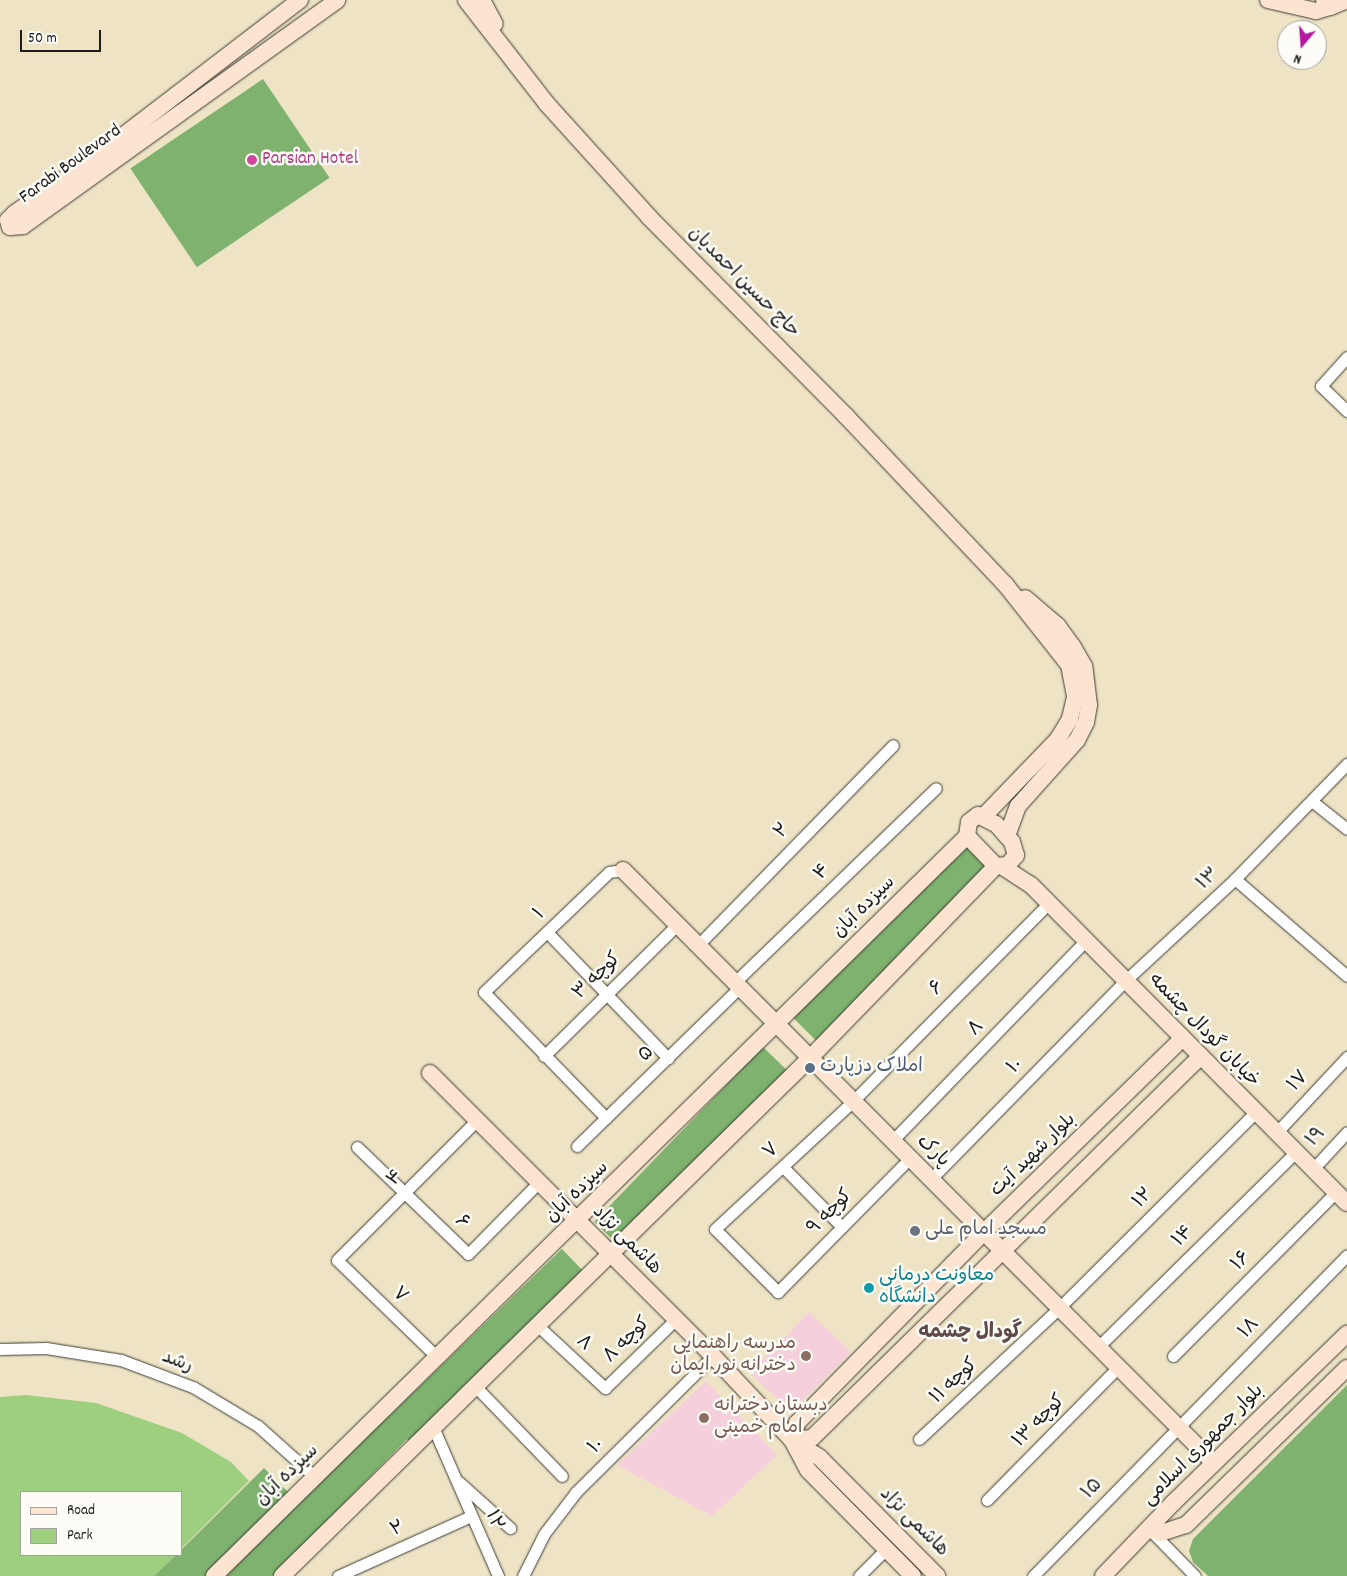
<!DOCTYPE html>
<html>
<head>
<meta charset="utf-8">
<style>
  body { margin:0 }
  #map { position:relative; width:1347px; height:1576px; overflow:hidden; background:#eee4c5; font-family:Dekko,"Playpen Sans Arabic",sans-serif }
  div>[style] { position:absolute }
  .built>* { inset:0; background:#f5cfdb }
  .green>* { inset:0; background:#9dcf7f }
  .forest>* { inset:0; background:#7eb26e; transform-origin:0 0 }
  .roads { filter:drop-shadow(0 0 1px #3c3a35) drop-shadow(0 0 1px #3c3a35) }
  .street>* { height:11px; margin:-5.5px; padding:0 5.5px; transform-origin:5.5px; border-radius:5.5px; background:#fff }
  .secondary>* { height:16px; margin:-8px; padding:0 8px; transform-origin:8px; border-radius:8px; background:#fde4d0 }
  .dots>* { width:14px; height:14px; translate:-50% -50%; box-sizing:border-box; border:2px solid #fdfcf7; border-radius:50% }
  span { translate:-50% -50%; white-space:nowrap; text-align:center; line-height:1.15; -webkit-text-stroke:5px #fdfcf7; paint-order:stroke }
  .hotel-label { font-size:19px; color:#b23c85 }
  .left { translate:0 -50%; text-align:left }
  .street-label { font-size:19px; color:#1c1c1c }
  .service-label { font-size:19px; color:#4e5e75 }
  .worship-label { font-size:19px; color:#5b616d }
  .culture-label { font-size:19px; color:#0d838f }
  .education-label { font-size:19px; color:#785e54 }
  .right { translate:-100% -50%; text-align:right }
  .neighbourhood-label { font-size:20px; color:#604b4a; font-weight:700 }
  .legend { position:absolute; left:20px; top:1491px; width:162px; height:65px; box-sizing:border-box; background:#fdfcf7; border:1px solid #a3a29f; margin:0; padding:6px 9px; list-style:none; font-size:15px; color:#1c1c1c }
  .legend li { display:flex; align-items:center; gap:10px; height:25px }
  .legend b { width:25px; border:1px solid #a3a29f }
  .north { position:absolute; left:1277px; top:20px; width:50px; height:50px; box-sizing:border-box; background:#fdfcf7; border:1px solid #a3a29f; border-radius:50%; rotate:198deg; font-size:14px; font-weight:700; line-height:20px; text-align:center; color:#1c1c1c }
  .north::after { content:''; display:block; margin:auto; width:18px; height:22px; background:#b5179e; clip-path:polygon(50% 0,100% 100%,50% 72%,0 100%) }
  .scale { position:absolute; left:20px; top:30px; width:81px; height:22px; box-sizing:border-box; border:2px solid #1c1c1c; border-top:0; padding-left:6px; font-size:15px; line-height:18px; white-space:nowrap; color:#1c1c1c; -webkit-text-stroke:4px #fdfcf7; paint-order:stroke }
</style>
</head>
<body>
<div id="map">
  <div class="built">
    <div style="clip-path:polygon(809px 1312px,851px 1352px,796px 1407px,787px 1408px,750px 1373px)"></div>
    <div style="clip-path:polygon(706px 1381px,777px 1455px,712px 1516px,617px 1465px)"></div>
  </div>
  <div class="green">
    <div style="clip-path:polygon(26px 1395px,96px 1403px,182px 1433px,231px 1462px,249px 1481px,181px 1549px,181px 1492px,21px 1492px,21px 1555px,176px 1555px,154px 1576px,0 1576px,0 1397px)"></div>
  </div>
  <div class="forest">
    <div style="left:263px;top:79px;width:119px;height:160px;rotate:56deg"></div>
    <div style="left:965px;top:846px;width:34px;height:243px;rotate:45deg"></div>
    <div style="left:763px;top:1047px;width:33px;height:243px;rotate:44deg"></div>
    <div style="clip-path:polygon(562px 1249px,585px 1273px,411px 1442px,407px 1439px,273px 1576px,226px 1576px,386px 1412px,390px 1415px)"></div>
    <div style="clip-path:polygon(1347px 1385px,1347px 1576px,1208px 1576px,1193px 1562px,1189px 1551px,1193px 1539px)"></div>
    <div style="clip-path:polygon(264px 1468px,288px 1492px,210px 1576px,154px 1576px,176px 1555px,181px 1555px,181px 1550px)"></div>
  </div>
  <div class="roads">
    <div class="street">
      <div style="left:1347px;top:357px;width:39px;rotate:132deg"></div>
      <div style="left:1321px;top:386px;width:36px;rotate:44deg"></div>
      <div style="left:1313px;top:802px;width:43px;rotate:38.5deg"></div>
      <div style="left:1235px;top:879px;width:148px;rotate:40.9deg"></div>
      <div style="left:547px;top:932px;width:175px;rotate:46.2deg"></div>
      <div style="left:698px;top:945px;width:279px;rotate:-45.7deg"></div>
      <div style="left:735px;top:982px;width:279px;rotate:-44deg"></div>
      <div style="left:544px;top:1056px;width:188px;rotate:-44.6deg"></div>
      <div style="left:606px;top:1118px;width:175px;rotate:-134.1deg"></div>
      <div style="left:484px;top:992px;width:173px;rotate:-43.8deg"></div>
      <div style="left:609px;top:872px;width:14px;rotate:-8deg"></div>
      <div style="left:1277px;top:1132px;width:103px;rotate:-47deg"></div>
      <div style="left:892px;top:1141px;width:279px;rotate:-46deg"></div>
      <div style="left:577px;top:1146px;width:228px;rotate:-44.3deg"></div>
      <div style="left:357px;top:1147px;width:154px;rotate:43.9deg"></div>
      <div style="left:468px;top:1254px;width:101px;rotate:-45.4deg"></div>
      <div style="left:909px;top:1159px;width:187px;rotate:134.6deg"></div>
      <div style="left:778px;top:1292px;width:89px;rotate:-135deg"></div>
      <div style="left:715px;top:1229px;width:188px;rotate:-42.8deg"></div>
      <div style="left:853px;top:1101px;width:279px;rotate:-45.3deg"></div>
      <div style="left:783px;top:1167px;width:84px;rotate:45.5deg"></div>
      <div style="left:1313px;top:1169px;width:50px;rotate:-47.4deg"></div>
      <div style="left:931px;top:1179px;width:279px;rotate:-45.6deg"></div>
      <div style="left:1126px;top:980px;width:149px;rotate:-42.8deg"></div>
      <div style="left:1235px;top:879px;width:161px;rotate:-45.8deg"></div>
      <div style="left:537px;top:1325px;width:93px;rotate:42.8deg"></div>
      <div style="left:605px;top:1388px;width:99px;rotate:-44.2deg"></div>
      <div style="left:1097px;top:1348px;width:279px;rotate:-44.6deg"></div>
      <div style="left:0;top:1349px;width:46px;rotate:-1.2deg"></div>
      <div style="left:46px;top:1348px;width:76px;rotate:9.1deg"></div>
      <div style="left:121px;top:1360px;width:77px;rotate:20.6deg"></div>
      <div style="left:193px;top:1387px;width:76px;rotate:31deg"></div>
      <div style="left:258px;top:1426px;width:76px;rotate:41.8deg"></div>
      <div style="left:1173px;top:1356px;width:231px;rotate:-45.2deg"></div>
      <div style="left:437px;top:1357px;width:139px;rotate:-135.9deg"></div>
      <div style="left:337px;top:1260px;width:198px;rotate:-45deg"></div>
      <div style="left:475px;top:1386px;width:125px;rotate:46deg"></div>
      <div style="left:433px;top:1427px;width:163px;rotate:66.4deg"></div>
      <div style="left:919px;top:1439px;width:190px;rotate:-43.1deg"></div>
      <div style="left:1058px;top:1309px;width:278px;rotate:-44.9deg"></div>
      <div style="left:459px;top:1482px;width:69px;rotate:42deg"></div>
      <div style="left:987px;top:1500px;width:185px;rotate:-45.4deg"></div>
      <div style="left:1150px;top:1530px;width:64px;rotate:45.6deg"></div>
      <div style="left:338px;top:1576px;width:146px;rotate:-24.3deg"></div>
      <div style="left:523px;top:1576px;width:47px;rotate:-63.4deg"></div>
      <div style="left:544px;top:1534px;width:53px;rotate:-52.7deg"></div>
      <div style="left:576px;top:1492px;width:193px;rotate:-44.8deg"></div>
      <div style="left:859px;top:1576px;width:38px;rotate:-45deg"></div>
      <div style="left:1033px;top:1576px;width:449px;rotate:-45.6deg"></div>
    </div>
    <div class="secondary">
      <div style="left:300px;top:0;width:256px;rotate:142.5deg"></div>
      <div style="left:97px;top:156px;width:100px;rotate:145.2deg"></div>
      <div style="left:15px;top:213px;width:10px;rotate:135deg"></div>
      <div style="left:8px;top:220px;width:7px;rotate:74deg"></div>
      <div style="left:10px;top:227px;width:13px;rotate:-4deg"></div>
      <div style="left:23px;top:226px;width:387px;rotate:-35.7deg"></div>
      <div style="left:466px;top:0;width:132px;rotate:52.1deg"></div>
      <div style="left:547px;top:104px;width:152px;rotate:47.9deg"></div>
      <div style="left:649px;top:217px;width:280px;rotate:45.3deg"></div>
      <div style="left:846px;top:416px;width:231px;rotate:46.6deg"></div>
      <div style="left:1005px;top:584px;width:103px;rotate:51.7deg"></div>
      <div style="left:1069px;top:665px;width:33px;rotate:79deg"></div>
      <div style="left:1075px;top:697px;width:23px;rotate:103deg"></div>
      <div style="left:1070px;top:719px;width:23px;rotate:121deg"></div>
      <div style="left:1058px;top:739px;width:107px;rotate:133.9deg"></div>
      <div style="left:482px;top:0;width:27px;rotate:62deg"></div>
      <div style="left:1268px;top:0;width:49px;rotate:12.9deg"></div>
      <div style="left:1316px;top:11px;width:15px;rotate:-16deg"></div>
      <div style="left:1330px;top:7px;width:9px;rotate:-131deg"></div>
      <div style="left:1330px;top:7px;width:18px;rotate:-22deg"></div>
      <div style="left:978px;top:815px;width:20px;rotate:27deg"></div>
      <div style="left:996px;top:824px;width:24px;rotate:48deg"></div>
      <div style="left:1012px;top:842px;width:14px;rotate:73deg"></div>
      <div style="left:1016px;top:855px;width:13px;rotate:129deg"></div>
      <div style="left:1008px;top:865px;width:12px;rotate:175deg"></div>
      <div style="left:996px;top:866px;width:42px;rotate:-134deg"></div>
      <div style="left:967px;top:836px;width:14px;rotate:-82deg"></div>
      <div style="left:969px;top:822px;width:11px;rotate:-38deg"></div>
      <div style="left:1007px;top:836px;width:32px;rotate:-70deg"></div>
      <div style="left:1018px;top:806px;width:89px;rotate:-48.2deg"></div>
      <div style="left:1077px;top:740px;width:20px;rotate:-63deg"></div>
      <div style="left:1086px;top:722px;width:17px;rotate:-80deg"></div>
      <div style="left:1089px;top:705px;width:39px;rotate:-97deg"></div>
      <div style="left:1084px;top:666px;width:22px;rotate:-120deg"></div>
      <div style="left:1073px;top:647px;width:26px;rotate:-126deg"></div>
      <div style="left:1058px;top:626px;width:43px;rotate:-139.7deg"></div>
      <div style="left:1003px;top:867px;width:33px;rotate:33deg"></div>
      <div style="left:1031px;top:885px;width:448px;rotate:45.2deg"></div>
      <div style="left:623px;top:870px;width:837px;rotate:45.1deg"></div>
      <div style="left:430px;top:1073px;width:400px;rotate:45deg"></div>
      <div style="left:713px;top:1356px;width:115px;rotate:46.8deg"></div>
      <div style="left:792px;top:1440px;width:34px;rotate:62deg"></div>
      <div style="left:808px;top:1470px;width:149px;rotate:45.3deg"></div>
      <div style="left:792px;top:1440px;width:20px;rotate:-6deg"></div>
      <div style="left:812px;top:1438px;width:545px;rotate:-44.48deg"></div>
      <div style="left:792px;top:1440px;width:18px;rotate:-74deg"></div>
      <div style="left:797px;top:1423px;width:266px;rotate:-45.6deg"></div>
      <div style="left:983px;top:1233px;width:279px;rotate:-44.3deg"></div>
      <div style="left:792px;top:1440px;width:32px;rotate:32deg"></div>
      <div style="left:819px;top:1457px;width:168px;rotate:45.2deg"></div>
      <div style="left:1150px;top:1530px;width:11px;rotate:15deg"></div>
      <div style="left:1161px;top:1533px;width:26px;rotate:-18deg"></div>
      <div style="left:1186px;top:1525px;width:225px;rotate:-44.3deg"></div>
      <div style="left:214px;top:1576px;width:1056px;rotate:-44.5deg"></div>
      <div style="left:282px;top:1576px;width:740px;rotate:-44.45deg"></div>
      <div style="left:810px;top:1058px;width:267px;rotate:-45.9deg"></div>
      <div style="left:1103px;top:1576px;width:101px;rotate:-46.2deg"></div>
      <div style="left:1173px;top:1503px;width:243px;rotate:-44.2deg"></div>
    </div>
  </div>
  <div class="dots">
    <div style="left:252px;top:160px;background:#d1479c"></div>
    <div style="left:810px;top:1068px;background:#5c6f8a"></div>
    <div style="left:915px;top:1231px;background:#6b7280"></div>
    <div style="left:869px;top:1288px;background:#0f9aa8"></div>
    <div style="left:806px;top:1356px;background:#8d6e63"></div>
    <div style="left:704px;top:1418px;background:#8d6e63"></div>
  </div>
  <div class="hotel-label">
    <span class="left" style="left:262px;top:160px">Parsian Hotel</span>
  </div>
  <div class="street-label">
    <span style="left:71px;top:165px;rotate:-36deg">Farabi Boulevard</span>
    <span style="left:743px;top:283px;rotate:45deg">حاج حسین احمدیان</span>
    <span style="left:783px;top:832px;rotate:-46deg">۲</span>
    <span style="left:823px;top:873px;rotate:-44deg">۴</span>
    <span style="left:1209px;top:880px;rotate:-43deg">۱۳</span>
    <span style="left:865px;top:908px;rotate:-45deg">سیزده آبان</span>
    <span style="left:540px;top:915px;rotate:-44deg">۱</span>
    <span style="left:598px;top:977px;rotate:-44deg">کوچه ۳</span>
    <span style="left:938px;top:989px;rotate:-45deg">۶</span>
    <span style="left:977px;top:1029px;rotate:-45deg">۸</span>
    <span style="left:1203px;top:1031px;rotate:46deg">خیابان گودال چشمه</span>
    <span style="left:647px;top:1055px;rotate:-44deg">۵</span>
    <span style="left:1016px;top:1067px;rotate:-45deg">۱۰</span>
    <span style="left:1299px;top:1082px;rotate:-47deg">۱۷</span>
    <span style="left:1317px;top:1138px;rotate:-47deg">۱۹</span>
    <span style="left:772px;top:1152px;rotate:-43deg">۷</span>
    <span style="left:932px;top:1152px;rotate:44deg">پارک</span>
    <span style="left:1034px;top:1156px;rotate:-44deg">بلوار شهید آیت</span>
    <span style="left:396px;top:1179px;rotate:-45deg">۴</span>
    <span style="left:578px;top:1193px;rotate:-44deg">سیزده آبان</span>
    <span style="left:1144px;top:1199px;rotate:-45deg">۱۲</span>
    <span style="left:831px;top:1213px;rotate:-45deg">کوچه ۹</span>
    <span style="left:461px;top:1223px;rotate:44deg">۶</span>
    <span style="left:1184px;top:1237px;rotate:-45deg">۱۴</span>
    <span style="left:626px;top:1241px;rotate:45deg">هاشمی نژاد</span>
    <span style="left:1242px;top:1262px;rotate:-45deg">۱۶</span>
    <span style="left:399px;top:1296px;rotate:44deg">۷</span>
    <span style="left:1250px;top:1329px;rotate:-46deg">۱۸</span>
    <span style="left:628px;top:1341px;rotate:-44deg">کوچه ۸</span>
    <span style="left:583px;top:1344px;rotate:43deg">۸</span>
    <span style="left:177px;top:1363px;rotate:21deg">رشد</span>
    <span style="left:955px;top:1382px;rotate:-43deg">کوچه ۱۱</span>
    <span style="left:1040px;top:1422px;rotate:-45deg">کوچه ۱۳</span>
    <span style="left:1204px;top:1446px;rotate:-45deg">بلوار جمهوری اسلامی</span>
    <span style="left:597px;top:1447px;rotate:-45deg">۱۰</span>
    <span style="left:288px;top:1476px;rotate:-44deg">سیزده آبان</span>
    <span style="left:1093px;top:1490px;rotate:-46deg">۱۵</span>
    <span style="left:493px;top:1521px;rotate:66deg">۱۲</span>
    <span style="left:913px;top:1523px;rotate:45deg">هاشمی نژاد</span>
    <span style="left:398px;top:1530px;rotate:-25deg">۲</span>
  </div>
  <div class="service-label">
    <span class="left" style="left:820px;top:1068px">املاک دزپارت</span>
  </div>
  <div class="worship-label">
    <span class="left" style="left:925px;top:1231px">مسجد امام علی</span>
  </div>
  <div class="culture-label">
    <span class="left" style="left:879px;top:1288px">معاونت درمانی<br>دانشگاه</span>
  </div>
  <div class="education-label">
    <span class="right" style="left:796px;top:1356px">مدرسه راهنمایی<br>دخترانه نور ایمان</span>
    <span class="left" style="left:714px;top:1418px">دبستان دخترانه<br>امام خمینی</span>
  </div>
  <div class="neighbourhood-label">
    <span style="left:970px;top:1333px">گودال چشمه</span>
  </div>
  <ul class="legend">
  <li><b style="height:6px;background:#fde4d0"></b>Road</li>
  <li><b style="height:14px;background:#9dcf7f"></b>Park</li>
  </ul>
  <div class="north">N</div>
  <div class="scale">50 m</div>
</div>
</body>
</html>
